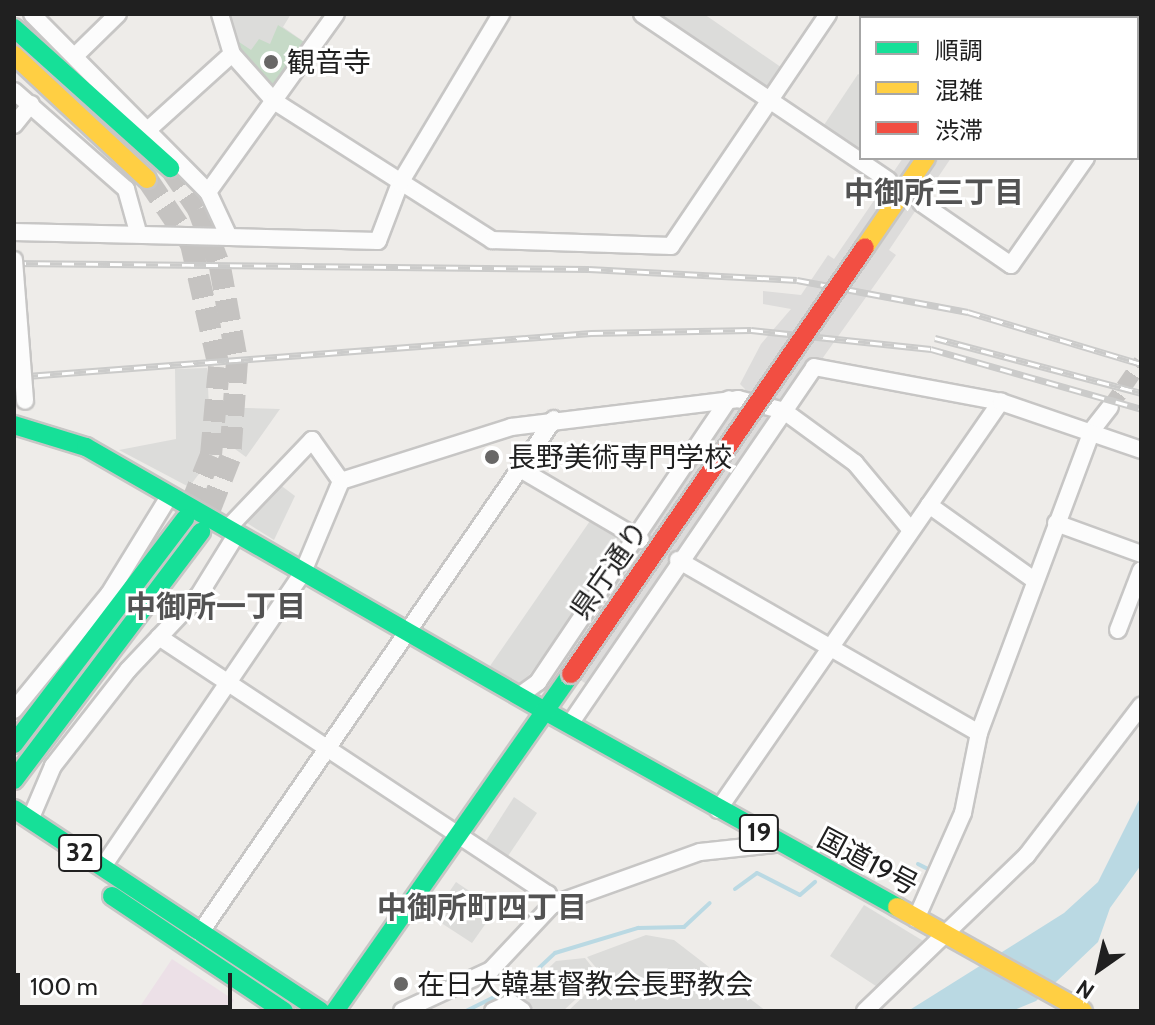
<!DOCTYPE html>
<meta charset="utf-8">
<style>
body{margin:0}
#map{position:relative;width:1155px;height:1025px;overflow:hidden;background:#eeece9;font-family:Cabin,"Noto Sans JP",sans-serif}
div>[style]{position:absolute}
.industrial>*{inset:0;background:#ece0e7}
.religious>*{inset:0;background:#dcdcda}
.cemetery>*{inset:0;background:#c6dac7}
.water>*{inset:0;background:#bad9e3}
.pier>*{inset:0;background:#dddcdb}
.stream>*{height:4px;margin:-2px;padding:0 2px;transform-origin:2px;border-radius:2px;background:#bad9e3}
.street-tunnel>*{height:16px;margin-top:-8px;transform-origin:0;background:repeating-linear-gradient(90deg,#c5c3c1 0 16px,transparent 0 24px)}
.secondary-tunnel>*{height:22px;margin-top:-11px;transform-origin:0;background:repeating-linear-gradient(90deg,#c5c3c1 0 22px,transparent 0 33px)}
.roads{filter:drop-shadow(2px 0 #c7c6c5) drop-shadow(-2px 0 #c7c6c5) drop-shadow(0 2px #c7c6c5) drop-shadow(0 -2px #c7c6c5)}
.street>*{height:16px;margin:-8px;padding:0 8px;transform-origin:8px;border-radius:8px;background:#fcfcfc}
.fast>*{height:18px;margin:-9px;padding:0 9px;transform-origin:9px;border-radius:9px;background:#16e098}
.slow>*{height:18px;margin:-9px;padding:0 9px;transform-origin:9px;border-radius:9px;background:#ffcf43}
.rail>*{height:7px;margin-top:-3.5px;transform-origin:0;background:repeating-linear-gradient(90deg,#fff 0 12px,#cbcbca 0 24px);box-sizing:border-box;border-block:2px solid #cbcbca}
.bridges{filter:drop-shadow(2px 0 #c7c6c5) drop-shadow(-2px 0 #c7c6c5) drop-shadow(0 2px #c7c6c5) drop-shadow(0 -2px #c7c6c5)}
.street-bridge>*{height:16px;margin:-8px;padding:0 8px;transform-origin:8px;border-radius:8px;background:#fcfcfc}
.slow-bridge>*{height:18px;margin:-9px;padding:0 9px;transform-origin:9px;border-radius:9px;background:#ffcf43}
.jam-bridge>*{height:18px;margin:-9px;padding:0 9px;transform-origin:9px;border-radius:9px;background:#f24e42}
.dots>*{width:22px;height:22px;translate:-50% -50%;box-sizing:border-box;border:4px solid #fff;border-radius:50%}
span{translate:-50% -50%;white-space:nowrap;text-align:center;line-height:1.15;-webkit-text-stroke:6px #fff;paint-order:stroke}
.shield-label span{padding:2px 6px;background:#fff;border:2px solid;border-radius:6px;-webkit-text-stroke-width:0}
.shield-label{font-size:26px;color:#202020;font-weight:700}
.poi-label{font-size:28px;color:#202020}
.left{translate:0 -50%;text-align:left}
.street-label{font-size:28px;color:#202020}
.neighbourhood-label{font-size:30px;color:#535353;font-weight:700}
.frame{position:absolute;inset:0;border:16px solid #202020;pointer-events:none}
.legend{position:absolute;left:859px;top:16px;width:280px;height:144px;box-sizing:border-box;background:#fff;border:2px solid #a6a6a6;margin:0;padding:10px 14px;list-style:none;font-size:24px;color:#202020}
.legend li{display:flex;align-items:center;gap:16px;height:40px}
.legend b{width:40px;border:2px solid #a6a6a6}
.north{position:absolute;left:1059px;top:929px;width:80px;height:80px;-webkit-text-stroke:6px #fff;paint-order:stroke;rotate:214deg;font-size:22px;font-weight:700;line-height:32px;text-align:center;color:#202020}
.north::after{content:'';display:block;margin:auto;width:28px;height:36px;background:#202020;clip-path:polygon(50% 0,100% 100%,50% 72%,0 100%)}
.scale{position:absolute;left:16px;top:973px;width:216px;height:36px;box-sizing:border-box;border:4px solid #202020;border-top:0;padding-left:10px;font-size:24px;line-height:28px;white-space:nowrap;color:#202020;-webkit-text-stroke:6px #fff;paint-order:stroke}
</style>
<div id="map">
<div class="industrial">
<i style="clip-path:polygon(172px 959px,234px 1000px,227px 1011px,137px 1011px)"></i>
</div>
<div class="religious">
<i style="clip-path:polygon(225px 14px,291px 14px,283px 27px,310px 46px,273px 92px,236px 51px)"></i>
<i style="clip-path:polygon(658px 14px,704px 14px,788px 72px,770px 91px)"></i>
<i style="clip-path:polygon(858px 74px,861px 76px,861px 156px,822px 128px)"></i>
<i style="clip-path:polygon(207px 368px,209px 407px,280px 409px,246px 457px,224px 441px,189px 487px,119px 450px,176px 439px,175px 369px)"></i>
<i style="clip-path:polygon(271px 478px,295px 496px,274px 540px,247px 523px)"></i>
<i style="clip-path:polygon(592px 518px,629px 539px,522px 685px,490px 666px)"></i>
<i style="clip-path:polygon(514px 797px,537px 813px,506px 859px,484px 844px)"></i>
<i style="clip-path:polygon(456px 882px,496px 909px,472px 943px,432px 917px)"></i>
<i style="clip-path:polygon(864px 905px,925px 942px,879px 988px,830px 956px)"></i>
<i style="clip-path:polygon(646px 935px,674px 940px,766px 1011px,568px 1011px,604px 977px,587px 957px)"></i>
<i style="clip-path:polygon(585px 958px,600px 977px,563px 1011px,536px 1011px,517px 998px,556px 961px)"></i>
</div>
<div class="cemetery">
<i style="clip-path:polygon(278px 25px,310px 46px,273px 92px,236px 51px,236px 40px,251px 50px,259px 39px,270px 44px)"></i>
</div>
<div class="water">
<i style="clip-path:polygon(1141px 796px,1141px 865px,1110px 908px,1098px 942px,1036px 1001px,1012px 1011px,908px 1011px,1064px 913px,1098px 882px)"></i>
</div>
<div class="pier">
<i style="clip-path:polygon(903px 158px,951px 158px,889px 250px,896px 255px,822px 359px,814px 359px,591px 687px,556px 664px,745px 389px,740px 384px,761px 344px,791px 309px,763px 304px,763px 291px,801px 295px,828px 255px,834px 259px)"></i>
</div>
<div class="stream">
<i style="left:918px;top:864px;width:13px;rotate:27deg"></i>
<i style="left:735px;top:889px;width:27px;rotate:-36deg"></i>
<i style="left:757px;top:873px;width:48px;rotate:27.1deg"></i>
<i style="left:800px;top:895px;width:20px;rotate:-41deg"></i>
<i style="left:1141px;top:948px;width:16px;rotate:90deg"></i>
<i style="left:466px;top:1011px;width:64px;rotate:-26.2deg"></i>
<i style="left:523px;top:983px;width:44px;rotate:-43.2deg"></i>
<i style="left:555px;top:953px;width:87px;rotate:-16.8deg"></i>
<i style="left:638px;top:928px;width:46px;rotate:-1.2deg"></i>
<i style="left:684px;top:927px;width:35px;rotate:-43deg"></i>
</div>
<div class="street-tunnel">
<i style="left:1110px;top:407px;width:55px;rotate:-55.4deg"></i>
</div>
<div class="secondary-tunnel">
<i style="left:170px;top:168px;width:50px;rotate:55.7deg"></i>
<i style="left:198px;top:209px;width:62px;rotate:69.2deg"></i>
<i style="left:220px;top:267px;width:96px;rotate:79.7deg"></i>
<i style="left:237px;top:361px;width:97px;rotate:94.1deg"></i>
<i style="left:230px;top:458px;width:79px;rotate:111.4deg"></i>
<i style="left:147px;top:179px;width:78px;rotate:55.9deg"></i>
<i style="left:191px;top:244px;width:126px;rotate:77.2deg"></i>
<i style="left:219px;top:367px;width:88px;rotate:95.2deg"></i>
<i style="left:211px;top:455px;width:69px;rotate:112.1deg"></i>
</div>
<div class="roads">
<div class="street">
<i style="left:220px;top:14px;width:42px;rotate:73.3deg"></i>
<i style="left:232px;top:54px;width:63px;rotate:48.2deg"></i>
<i style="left:274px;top:101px;width:259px;rotate:32.5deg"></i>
<i style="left:492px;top:240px;width:179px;rotate:1.9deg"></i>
<i style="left:671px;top:246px;width:280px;rotate:-55.9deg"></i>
<i style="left:642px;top:14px;width:297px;rotate:34deg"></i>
<i style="left:1053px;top:14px;width:7px;rotate:34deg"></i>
<i style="left:75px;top:56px;width:60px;rotate:-44.3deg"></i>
<i style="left:1137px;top:85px;width:7px;rotate:-56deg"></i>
<i style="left:14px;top:91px;width:149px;rotate:41.2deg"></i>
<i style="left:126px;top:189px;width:45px;rotate:74.4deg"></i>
<i style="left:14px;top:125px;width:27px;rotate:-51deg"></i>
<i style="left:150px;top:128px;width:110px;rotate:-42.1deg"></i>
<i style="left:208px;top:192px;width:219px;rotate:-54.3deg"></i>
<i style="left:921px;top:203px;width:109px;rotate:34.6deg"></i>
<i style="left:1011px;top:265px;width:131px;rotate:-55deg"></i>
<i style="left:14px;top:232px;width:215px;rotate:1.3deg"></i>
<i style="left:229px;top:237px;width:50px;rotate:-115deg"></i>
<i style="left:208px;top:192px;width:250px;rotate:-134.7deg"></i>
<i style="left:229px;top:237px;width:149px;rotate:1.5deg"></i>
<i style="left:378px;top:241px;width:62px;rotate:-69.2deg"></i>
<i style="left:400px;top:183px;width:197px;rotate:-59.1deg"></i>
<i style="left:520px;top:469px;width:140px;rotate:30.4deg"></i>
<i style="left:929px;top:505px;width:129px;rotate:35.5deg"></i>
<i style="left:1056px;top:523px;width:90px;rotate:20deg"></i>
<i style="left:227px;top:529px;width:123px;rotate:-46.3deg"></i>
<i style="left:312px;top:440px;width:50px;rotate:54.7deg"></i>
<i style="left:678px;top:560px;width:347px;rotate:29.9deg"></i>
<i style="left:979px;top:733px;width:323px;rotate:-69.5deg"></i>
<i style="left:1092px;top:430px;width:29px;rotate:-52deg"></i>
<i style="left:1118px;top:630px;width:64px;rotate:-69deg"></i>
<i style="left:159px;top:637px;width:466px;rotate:33.5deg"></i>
<i style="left:548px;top:894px;width:12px;rotate:70deg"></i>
<i style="left:519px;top:696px;width:24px;rotate:-36deg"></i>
<i style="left:538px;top:682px;width:341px;rotate:-56deg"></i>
<i style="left:14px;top:710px;width:150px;rotate:-50.7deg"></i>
<i style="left:109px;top:594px;width:116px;rotate:-58.4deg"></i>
<i style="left:570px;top:724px;width:432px;rotate:-55.6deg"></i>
<i style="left:814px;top:367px;width:190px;rotate:10.6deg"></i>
<i style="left:718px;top:810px;width:497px;rotate:-55.3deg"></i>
<i style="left:1001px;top:402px;width:148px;rotate:18.9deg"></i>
<i style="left:30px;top:820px;width:59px;rotate:-66.9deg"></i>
<i style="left:53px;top:766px;width:122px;rotate:-52deg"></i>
<i style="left:128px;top:670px;width:103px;rotate:-46.6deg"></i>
<i style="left:199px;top:595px;width:70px;rotate:-58.3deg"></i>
<i style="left:102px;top:868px;width:358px;rotate:-55.8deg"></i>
<i style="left:303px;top:572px;width:99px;rotate:-67.3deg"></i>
<i style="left:341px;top:481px;width:178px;rotate:-17.6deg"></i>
<i style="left:511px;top:427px;width:229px;rotate:-7deg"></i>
<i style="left:738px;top:399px;width:48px;rotate:14.6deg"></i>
<i style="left:784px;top:411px;width:88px;rotate:36.2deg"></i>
<i style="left:855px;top:463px;width:86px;rotate:50.2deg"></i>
<i style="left:916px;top:919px;width:116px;rotate:-66.1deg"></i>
<i style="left:963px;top:813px;width:82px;rotate:-78.7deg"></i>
<i style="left:200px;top:933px;width:624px;rotate:-55.44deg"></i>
<i style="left:402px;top:1011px;width:98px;rotate:-24.7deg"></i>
<i style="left:491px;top:970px;width:89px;rotate:-46.8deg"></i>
<i style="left:552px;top:905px;width:157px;rotate:-19.7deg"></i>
<i style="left:700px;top:852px;width:75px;rotate:-6.1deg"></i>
<i style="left:493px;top:1011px;width:20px;rotate:-24deg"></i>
<i style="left:511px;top:1003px;width:14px;rotate:34deg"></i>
<i style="left:865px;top:1011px;width:225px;rotate:-43.9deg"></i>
<i style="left:1027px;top:855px;width:188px;rotate:-52.6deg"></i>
</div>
<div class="fast">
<i style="left:14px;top:28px;width:210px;rotate:41.9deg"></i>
<i style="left:14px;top:425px;width:75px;rotate:17deg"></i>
<i style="left:86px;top:447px;width:530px;rotate:29.91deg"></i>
<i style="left:545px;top:711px;width:403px;rotate:29.1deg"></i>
<i style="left:14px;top:744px;width:283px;rotate:-52.8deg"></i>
<i style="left:14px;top:780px;width:311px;rotate:-53deg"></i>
<i style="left:14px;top:809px;width:367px;rotate:33.4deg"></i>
<i style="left:112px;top:896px;width:207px;rotate:33.8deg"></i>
<i style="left:335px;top:1011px;width:411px;rotate:-55deg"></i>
</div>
<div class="slow">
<i style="left:1022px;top:18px;width:5px;rotate:-53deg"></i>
<i style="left:14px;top:55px;width:182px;rotate:43deg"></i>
<i style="left:897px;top:907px;width:213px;rotate:29.2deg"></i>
</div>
</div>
<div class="rail">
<i style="left:14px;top:263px;width:575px;rotate:0.6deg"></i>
<i style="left:589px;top:269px;width:208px;rotate:3deg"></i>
<i style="left:797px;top:280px;width:174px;rotate:10.6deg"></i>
<i style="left:968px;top:312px;width:181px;rotate:16.7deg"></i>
<i style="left:935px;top:338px;width:213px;rotate:14.9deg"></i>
<i style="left:14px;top:377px;width:579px;rotate:-4.36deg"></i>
<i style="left:591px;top:333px;width:160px;rotate:-1.1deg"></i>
<i style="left:751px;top:330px;width:181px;rotate:6deg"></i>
<i style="left:931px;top:349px;width:218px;rotate:15.9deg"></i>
</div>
<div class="bridges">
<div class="street-bridge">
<i style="left:14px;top:260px;width:141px;rotate:85.5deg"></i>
</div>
<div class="slow-bridge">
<i style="left:865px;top:247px;width:108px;rotate:-55.6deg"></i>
</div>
<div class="jam-bridge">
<i style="left:571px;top:674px;width:518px;rotate:-55.45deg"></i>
</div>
</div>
<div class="dots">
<i style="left:271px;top:62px;background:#686766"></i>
<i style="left:492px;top:457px;background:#686766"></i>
<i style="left:401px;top:984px;background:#686766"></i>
</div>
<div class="shield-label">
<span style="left:759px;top:833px">19</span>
<span style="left:80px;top:853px">32</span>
</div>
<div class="poi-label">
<span class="left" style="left:287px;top:62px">観音寺</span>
<span class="left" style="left:508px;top:457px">長野美術専門学校</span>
<span class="left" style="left:417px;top:984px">在日大韓基督教会長野教会</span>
</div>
<div class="street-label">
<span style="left:609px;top:570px;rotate:-55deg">県庁通り</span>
<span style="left:868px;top:861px;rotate:28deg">国道19号</span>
</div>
<div class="neighbourhood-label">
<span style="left:934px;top:193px">中御所三丁目</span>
<span style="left:216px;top:607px">中御所一丁目</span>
<span style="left:482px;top:908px">中御所町四丁目</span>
</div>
<div class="frame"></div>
<ul class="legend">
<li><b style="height:10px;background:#16e098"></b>順調</li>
<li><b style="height:10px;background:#ffcf43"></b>混雑</li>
<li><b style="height:10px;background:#f24e42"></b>渋滞</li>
</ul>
<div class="north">N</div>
<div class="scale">100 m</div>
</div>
